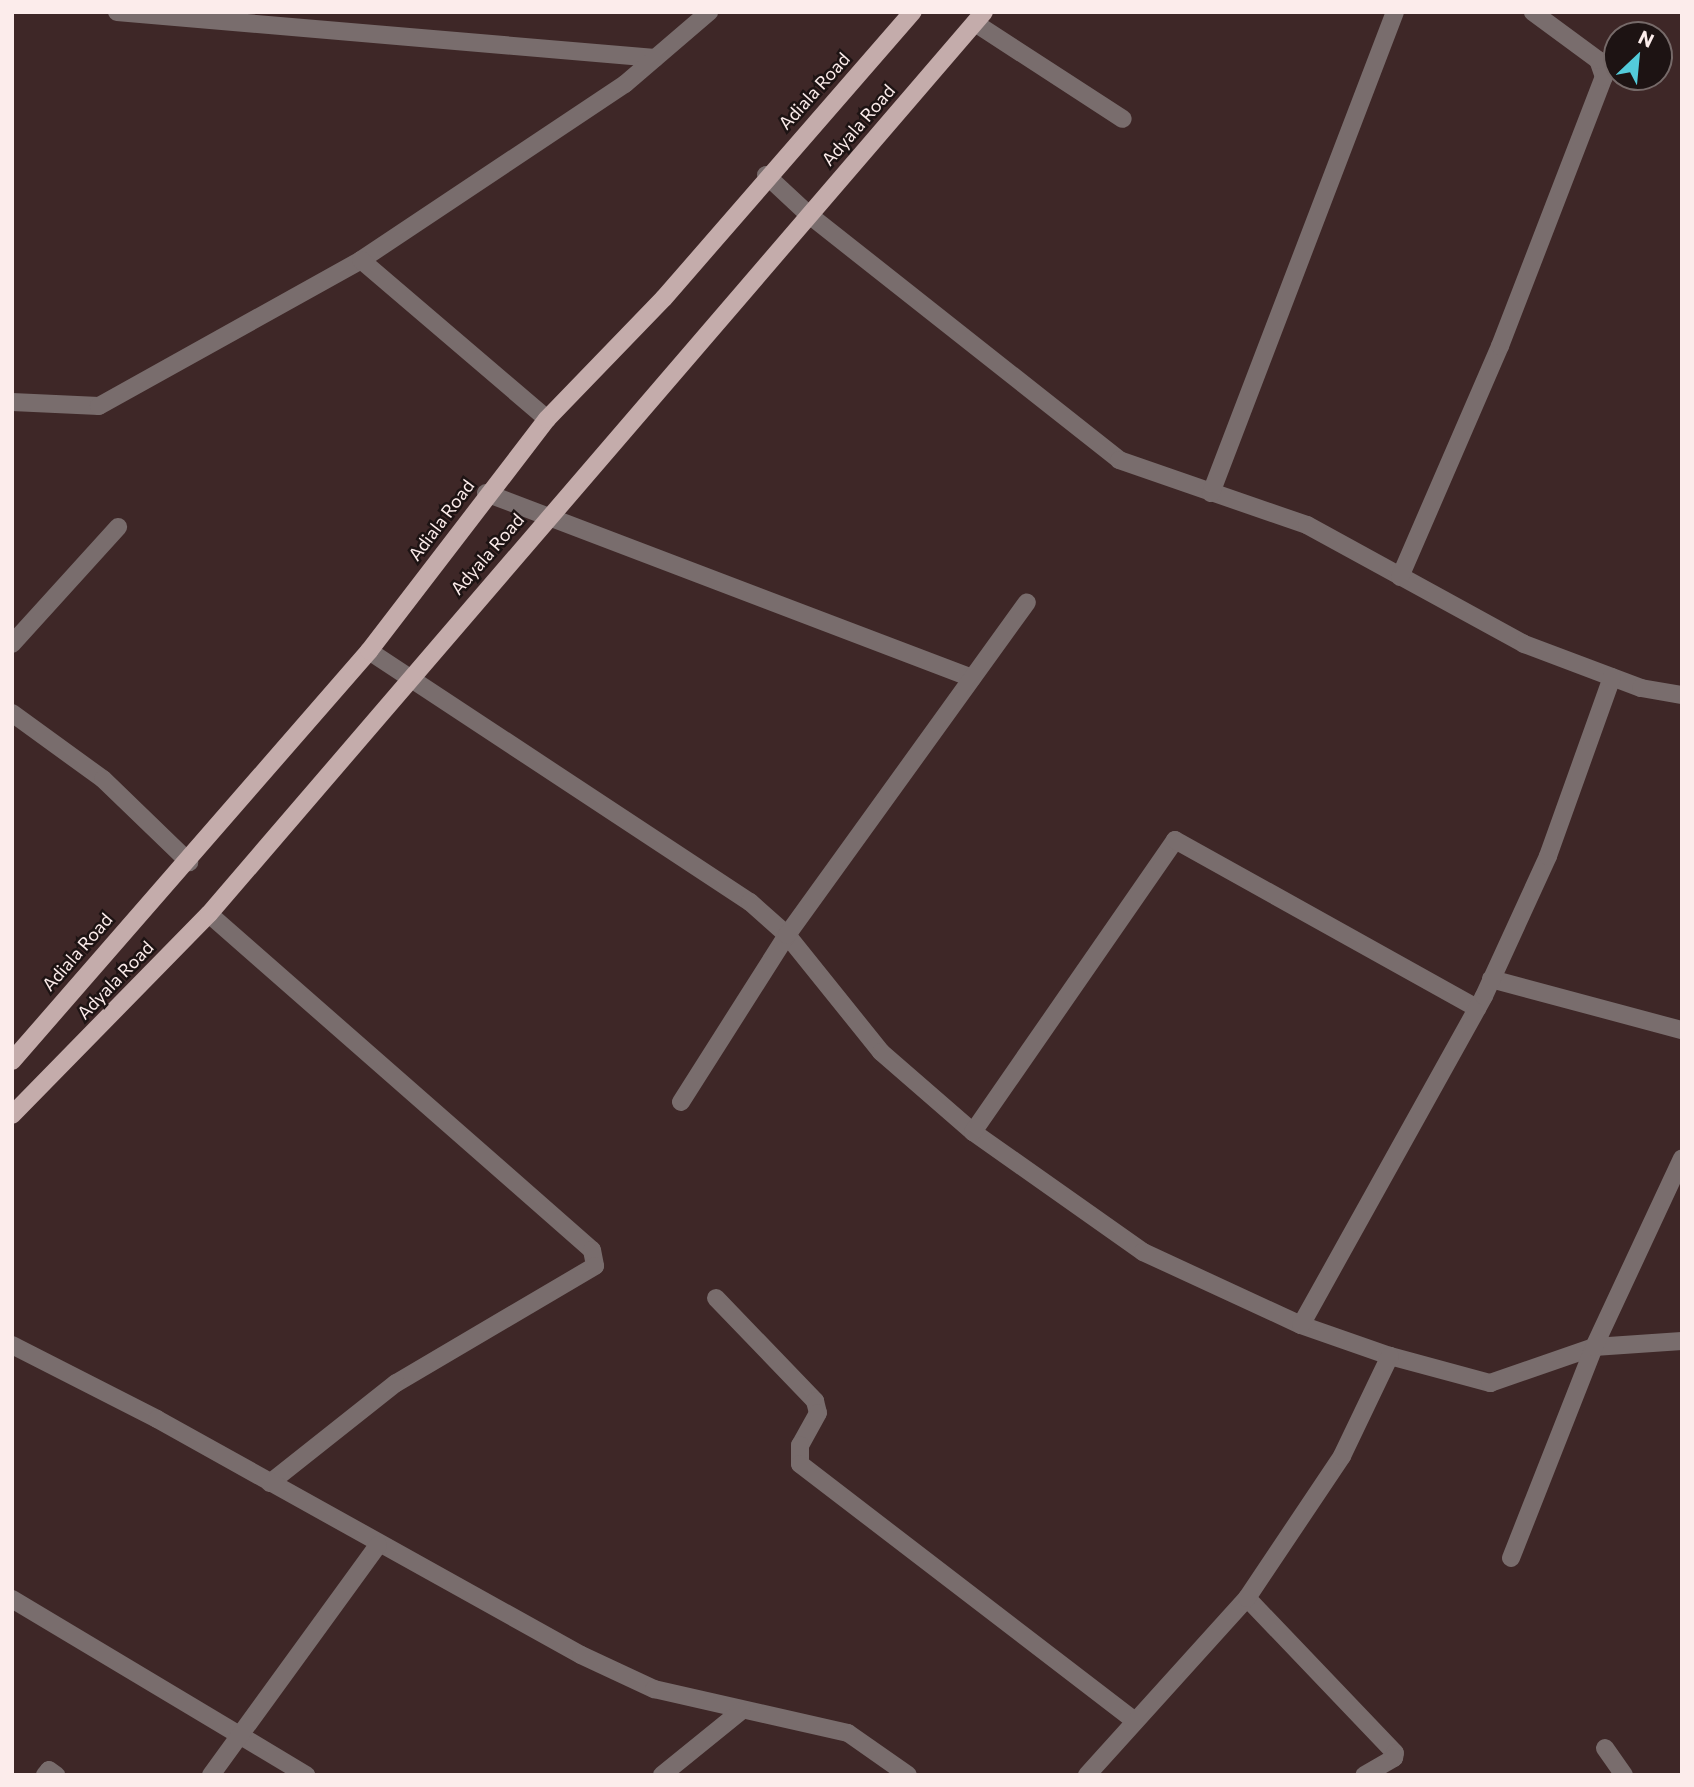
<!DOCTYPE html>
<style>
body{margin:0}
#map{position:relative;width:1694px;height:1787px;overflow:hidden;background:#3e2727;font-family:Commissioner,sans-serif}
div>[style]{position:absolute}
.street>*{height:18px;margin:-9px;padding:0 9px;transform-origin:9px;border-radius:9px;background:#796d6d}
.primary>*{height:18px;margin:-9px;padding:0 9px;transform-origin:9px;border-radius:9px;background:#c4acab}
span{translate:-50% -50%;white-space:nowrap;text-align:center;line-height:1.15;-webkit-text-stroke:5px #1d1313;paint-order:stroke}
.street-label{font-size:18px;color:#fceceb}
.frame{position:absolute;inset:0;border:14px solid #fceceb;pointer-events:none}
.north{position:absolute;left:1603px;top:21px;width:70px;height:70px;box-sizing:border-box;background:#1d1313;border:2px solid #766a69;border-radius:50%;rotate:26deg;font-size:19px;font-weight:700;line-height:28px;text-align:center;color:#fceceb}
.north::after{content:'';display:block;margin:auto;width:24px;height:32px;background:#53cbda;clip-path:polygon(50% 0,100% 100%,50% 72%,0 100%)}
</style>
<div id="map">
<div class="street">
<i style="left:117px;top:12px;width:540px;rotate:4.89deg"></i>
<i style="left:975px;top:23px;width:176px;rotate:33deg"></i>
<i style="left:766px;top:175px;width:57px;rotate:42.9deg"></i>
<i style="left:808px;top:214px;width:397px;rotate:38.3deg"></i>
<i style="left:1119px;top:460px;width:199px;rotate:19.1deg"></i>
<i style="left:1307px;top:525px;width:247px;rotate:28.7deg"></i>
<i style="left:1524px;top:644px;width:125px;rotate:20.6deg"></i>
<i style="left:1641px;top:688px;width:42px;rotate:9.7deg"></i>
<i style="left:361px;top:260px;width:317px;rotate:-33.7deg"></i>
<i style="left:625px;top:84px;width:111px;rotate:-40.6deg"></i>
<i style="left:12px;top:402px;width:87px;rotate:2.6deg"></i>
<i style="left:99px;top:406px;width:300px;rotate:-29.1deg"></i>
<i style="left:361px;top:260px;width:245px;rotate:40.5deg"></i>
<i style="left:486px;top:493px;width:520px;rotate:20.84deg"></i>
<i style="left:1211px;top:493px;width:515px;rotate:-69.07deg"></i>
<i style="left:1400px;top:577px;width:252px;rotate:-66.6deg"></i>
<i style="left:1500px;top:346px;width:288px;rotate:-68.9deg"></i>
<i style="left:1604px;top:77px;width:18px;rotate:-109deg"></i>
<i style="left:1598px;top:60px;width:81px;rotate:-143.6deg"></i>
<i style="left:12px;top:644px;width:158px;rotate:-47.8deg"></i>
<i style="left:369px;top:651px;width:456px;rotate:33.4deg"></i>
<i style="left:750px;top:902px;width:50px;rotate:41.7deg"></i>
<i style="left:787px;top:935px;width:150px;rotate:51.2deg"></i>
<i style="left:881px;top:1052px;width:122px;rotate:41deg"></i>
<i style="left:973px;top:1132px;width:208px;rotate:35.2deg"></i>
<i style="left:1143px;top:1252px;width:174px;rotate:24.8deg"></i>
<i style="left:1301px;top:1325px;width:94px;rotate:19.2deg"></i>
<i style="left:1390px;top:1356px;width:104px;rotate:15.1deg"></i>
<i style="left:1490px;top:1383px;width:110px;rotate:-19.1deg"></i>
<i style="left:1594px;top:1347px;width:88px;rotate:-3.9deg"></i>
<i style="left:12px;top:713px;width:112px;rotate:36deg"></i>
<i style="left:103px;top:779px;width:120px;rotate:44deg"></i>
<i style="left:209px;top:914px;width:509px;rotate:41.26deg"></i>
<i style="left:592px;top:1250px;width:16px;rotate:79deg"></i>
<i style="left:595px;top:1266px;width:231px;rotate:149.5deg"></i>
<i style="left:396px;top:1383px;width:161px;rotate:141.6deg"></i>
<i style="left:1491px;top:979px;width:198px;rotate:15deg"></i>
<i style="left:681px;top:1102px;width:198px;rotate:-57.6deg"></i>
<i style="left:787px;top:935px;width:410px;rotate:-54.2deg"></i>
<i style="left:973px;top:1132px;width:355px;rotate:-55.3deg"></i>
<i style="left:1175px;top:840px;width:346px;rotate:29.1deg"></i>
<i style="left:716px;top:1298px;width:143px;rotate:46.1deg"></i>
<i style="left:815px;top:1401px;width:12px;rotate:76deg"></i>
<i style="left:818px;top:1413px;width:37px;rotate:119deg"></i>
<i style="left:800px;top:1445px;width:19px;rotate:90deg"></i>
<i style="left:800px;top:1464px;width:422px;rotate:37.5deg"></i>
<i style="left:1301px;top:1325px;width:376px;rotate:-60.9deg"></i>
<i style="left:1484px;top:996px;width:154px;rotate:-65.4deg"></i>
<i style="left:1548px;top:856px;width:190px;rotate:-70.3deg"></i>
<i style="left:12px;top:1345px;width:163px;rotate:27deg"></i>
<i style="left:157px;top:1419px;width:485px;rotate:29.1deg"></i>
<i style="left:581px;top:1655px;width:81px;rotate:25deg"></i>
<i style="left:654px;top:1689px;width:199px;rotate:12.8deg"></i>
<i style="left:848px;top:1733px;width:73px;rotate:35deg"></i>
<i style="left:1511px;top:1558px;width:227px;rotate:-68.5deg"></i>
<i style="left:1594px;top:1347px;width:208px;rotate:-65deg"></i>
<i style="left:1247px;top:1598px;width:214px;rotate:46.3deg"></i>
<i style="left:1395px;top:1753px;width:5px;rotate:101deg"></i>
<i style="left:1394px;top:1758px;width:34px;rotate:150deg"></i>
<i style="left:12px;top:1599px;width:343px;rotate:30.9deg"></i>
<i style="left:1605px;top:1748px;width:33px;rotate:55deg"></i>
<i style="left:45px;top:1775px;width:6px;rotate:-51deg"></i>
<i style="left:49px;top:1770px;width:9px;rotate:36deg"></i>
<i style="left:211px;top:1775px;width:284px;rotate:-54deg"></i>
<i style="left:662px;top:1775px;width:102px;rotate:-39deg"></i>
<i style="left:1087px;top:1775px;width:239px;rotate:-47.9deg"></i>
<i style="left:1247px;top:1598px;width:171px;rotate:-56.2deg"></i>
<i style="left:1342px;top:1456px;width:111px;rotate:-64.4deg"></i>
</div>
<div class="primary">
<i style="left:12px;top:1061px;width:544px;rotate:-48.95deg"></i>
<i style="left:369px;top:651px;width:292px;rotate:-52.5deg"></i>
<i style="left:547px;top:419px;width:168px;rotate:-46deg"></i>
<i style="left:664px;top:298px;width:379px;rotate:-49deg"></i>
<i style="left:12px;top:1115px;width:281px;rotate:-45.6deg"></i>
<i style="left:209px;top:914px;width:1189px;rotate:-49.33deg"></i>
</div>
<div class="street-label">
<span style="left:814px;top:91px;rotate:-48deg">Adiala Road</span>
<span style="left:858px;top:125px;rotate:-49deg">Adyala Road</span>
<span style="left:441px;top:520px;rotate:-53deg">Adiala Road</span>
<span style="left:487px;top:554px;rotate:-49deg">Adyala Road</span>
<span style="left:77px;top:952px;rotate:-49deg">Adiala Road</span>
<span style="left:115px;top:980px;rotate:-46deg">Adyala Road</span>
</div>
<div class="frame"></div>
<div class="north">N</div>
</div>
